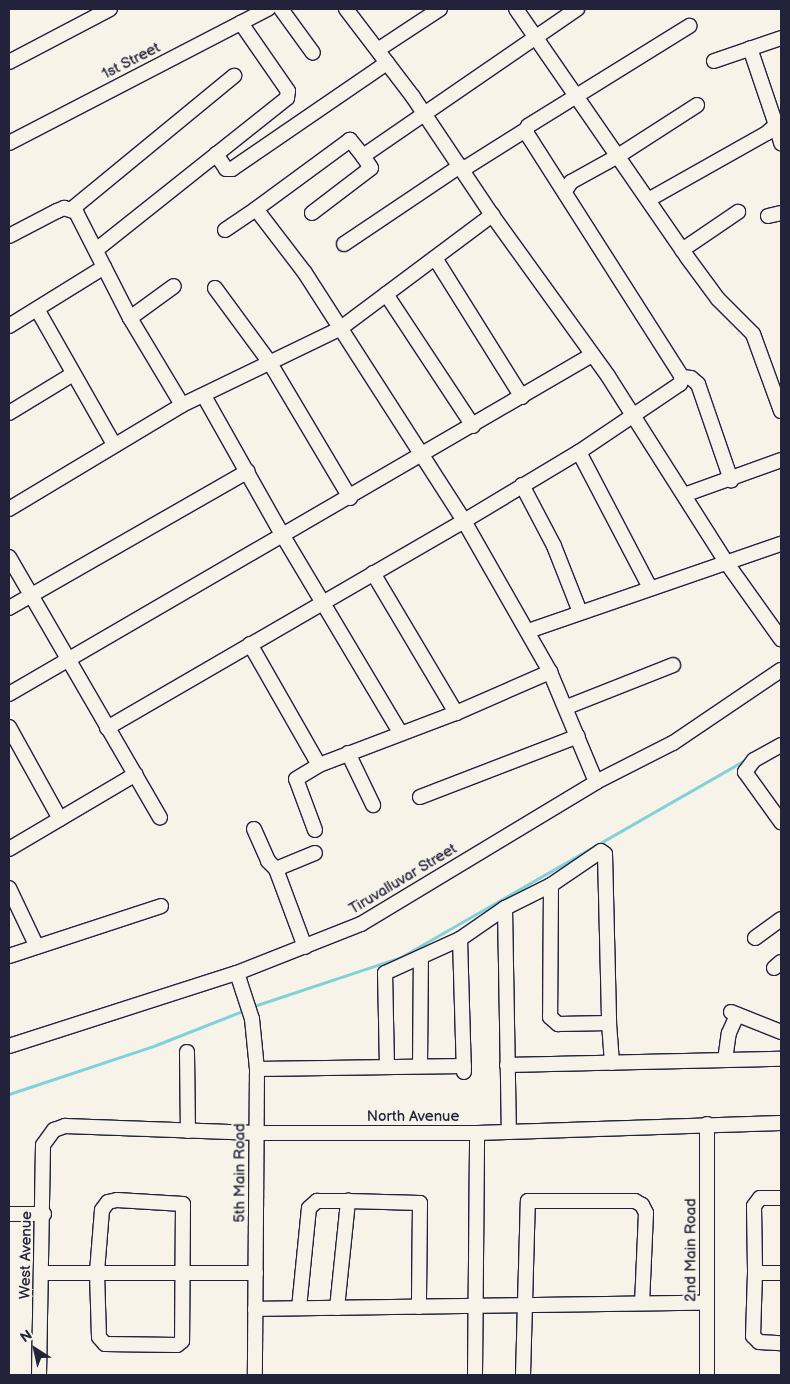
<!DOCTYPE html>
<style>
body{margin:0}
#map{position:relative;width:790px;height:1384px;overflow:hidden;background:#f7f3e8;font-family:"Balsamiq Sans",sans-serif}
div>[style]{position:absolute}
.stream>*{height:3px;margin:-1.5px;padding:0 1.5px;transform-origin:1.5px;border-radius:1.5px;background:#80d1d8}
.roads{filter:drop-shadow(1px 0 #22223b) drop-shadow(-1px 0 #22223b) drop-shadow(0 1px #22223b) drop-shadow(0 -1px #22223b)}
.minor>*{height:14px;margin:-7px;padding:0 7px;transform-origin:7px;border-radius:7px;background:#f7f3e8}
span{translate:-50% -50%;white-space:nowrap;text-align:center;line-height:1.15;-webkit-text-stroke:4px #f7f3e8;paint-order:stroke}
.street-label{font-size:15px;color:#22223b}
.frame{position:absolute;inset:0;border:10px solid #22223b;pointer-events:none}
.north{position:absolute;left:10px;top:1324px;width:50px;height:50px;-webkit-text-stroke:4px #f7f3e8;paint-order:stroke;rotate:325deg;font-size:14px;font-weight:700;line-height:20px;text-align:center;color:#22223b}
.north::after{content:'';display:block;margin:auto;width:18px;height:22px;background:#22223b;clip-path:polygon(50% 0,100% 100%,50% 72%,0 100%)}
</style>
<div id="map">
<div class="stream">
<i style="left:251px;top:1007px;width:158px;rotate:-18.4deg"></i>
<i style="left:401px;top:957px;width:400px;rotate:-29.8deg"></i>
<i style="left:9px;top:1094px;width:155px;rotate:-18.4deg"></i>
<i style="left:156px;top:1045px;width:96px;rotate:-21.5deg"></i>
</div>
<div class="roads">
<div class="minor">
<i style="left:281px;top:9px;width:54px;rotate:54deg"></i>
<i style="left:346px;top:9px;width:111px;rotate:52.7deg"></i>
<i style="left:413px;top:97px;width:142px;rotate:56.2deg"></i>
<i style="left:492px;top:215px;width:198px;rotate:54.2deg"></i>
<i style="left:608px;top:376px;width:220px;rotate:57.6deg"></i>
<i style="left:726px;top:562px;width:95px;rotate:54.5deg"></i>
<i style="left:516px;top:9px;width:301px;rotate:55.4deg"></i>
<i style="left:687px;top:257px;width:52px;rotate:53.6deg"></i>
<i style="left:718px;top:299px;width:49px;rotate:45deg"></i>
<i style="left:753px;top:334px;width:82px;rotate:70deg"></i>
<i style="left:379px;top:49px;width:73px;rotate:-33.3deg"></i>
<i style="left:714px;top:61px;width:71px;rotate:-18.9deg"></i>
<i style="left:9px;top:62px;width:114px;rotate:-27.7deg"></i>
<i style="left:776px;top:125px;width:19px;rotate:74deg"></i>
<i style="left:9px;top:143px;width:292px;rotate:-27.4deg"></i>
<i style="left:216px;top:154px;width:18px;rotate:56deg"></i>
<i style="left:226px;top:169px;width:6px"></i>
<i style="left:232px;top:169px;width:188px;rotate:-34.4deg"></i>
<i style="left:363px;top:156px;width:21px;rotate:-129deg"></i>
<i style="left:350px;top:140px;width:117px;rotate:143.7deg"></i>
<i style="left:256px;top:209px;width:81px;rotate:52.6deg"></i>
<i style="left:305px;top:273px;width:295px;rotate:57.3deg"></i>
<i style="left:464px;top:521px;width:174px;rotate:60.3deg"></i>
<i style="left:550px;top:672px;width:119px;rotate:67.3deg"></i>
<i style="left:462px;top:170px;width:77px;rotate:-32.2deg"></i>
<i style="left:565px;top:191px;width:11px;rotate:-56deg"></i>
<i style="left:571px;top:182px;width:54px;rotate:-29deg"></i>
<i style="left:618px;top:156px;width:94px;rotate:-32.8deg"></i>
<i style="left:648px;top:200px;width:137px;rotate:-29.4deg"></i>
<i style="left:767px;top:133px;width:12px;rotate:-42deg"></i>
<i style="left:776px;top:125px;width:81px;rotate:-108.7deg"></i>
<i style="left:72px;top:209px;width:210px;rotate:-39.4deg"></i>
<i style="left:312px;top:213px;width:74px;rotate:-37.3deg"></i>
<i style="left:371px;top:168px;width:14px;rotate:-124deg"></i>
<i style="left:363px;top:156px;width:260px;rotate:-34.5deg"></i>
<i style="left:768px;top:216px;width:13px;rotate:-13deg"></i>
<i style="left:225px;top:230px;width:37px;rotate:-34deg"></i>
<i style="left:9px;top:236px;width:54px;rotate:-27.5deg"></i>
<i style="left:57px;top:211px;width:8px;rotate:-23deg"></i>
<i style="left:64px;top:208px;width:13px;rotate:18deg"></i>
<i style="left:76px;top:212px;width:119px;rotate:63deg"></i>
<i style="left:130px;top:318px;width:101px;rotate:59.1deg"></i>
<i style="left:344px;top:244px;width:140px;rotate:-33.9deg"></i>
<i style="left:96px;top:250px;width:244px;rotate:-38.5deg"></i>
<i style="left:287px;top:98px;width:7px;rotate:-82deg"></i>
<i style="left:288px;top:91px;width:83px;rotate:-124.7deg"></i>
<i style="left:682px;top:250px;width:68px;rotate:-34.2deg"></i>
<i style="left:435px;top:258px;width:164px;rotate:58deg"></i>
<i style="left:215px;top:288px;width:93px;rotate:53.7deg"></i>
<i style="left:270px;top:363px;width:157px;rotate:59.3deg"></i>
<i style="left:386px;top:294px;width:158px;rotate:56.6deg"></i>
<i style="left:37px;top:309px;width:154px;rotate:60.4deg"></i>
<i style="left:130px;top:318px;width:54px;rotate:-36deg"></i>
<i style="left:9px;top:326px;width:112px;rotate:-31.8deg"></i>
<i style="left:682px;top:377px;width:9px;rotate:6deg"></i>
<i style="left:691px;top:378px;width:9px;rotate:41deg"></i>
<i style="left:698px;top:384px;width:102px;rotate:71deg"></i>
<i style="left:204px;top:396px;width:161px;rotate:60.6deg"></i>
<i style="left:283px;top:536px;width:228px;rotate:59.2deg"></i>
<i style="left:9px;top:413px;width:75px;rotate:-31.4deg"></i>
<i style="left:579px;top:452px;width:153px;rotate:62.4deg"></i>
<i style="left:522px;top:485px;width:69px;rotate:62.3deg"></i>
<i style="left:554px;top:546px;width:71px;rotate:68.5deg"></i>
<i style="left:684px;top:495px;width:103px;rotate:-19.8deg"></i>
<i style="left:9px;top:509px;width:202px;rotate:-31deg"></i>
<i style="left:182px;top:405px;width:177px;rotate:-25.8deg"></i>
<i style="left:341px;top:328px;width:189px;rotate:-36.8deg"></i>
<i style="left:9px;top:557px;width:301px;rotate:59.9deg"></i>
<i style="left:373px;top:573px;width:163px;rotate:59.3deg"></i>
<i style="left:9px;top:608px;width:275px;rotate:-29.8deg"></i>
<i style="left:528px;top:631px;width:268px;rotate:-19deg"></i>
<i style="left:250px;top:644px;width:139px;rotate:60.3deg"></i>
<i style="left:319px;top:765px;width:147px;rotate:-20.8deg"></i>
<i style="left:456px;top:713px;width:103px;rotate:-23.6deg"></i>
<i style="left:9px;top:694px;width:674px;rotate:-30.18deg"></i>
<i style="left:567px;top:707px;width:114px;rotate:-21.6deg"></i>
<i style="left:9px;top:727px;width:105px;rotate:61deg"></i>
<i style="left:107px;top:728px;width:413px;rotate:-30.1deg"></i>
<i style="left:464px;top:521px;width:134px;rotate:-31deg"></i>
<i style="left:579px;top:452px;width:122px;rotate:-34deg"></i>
<i style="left:680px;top:384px;width:7px;rotate:-74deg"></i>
<i style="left:682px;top:377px;width:290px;rotate:-122.5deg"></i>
<i style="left:526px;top:132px;width:6px;rotate:-72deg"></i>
<i style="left:528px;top:126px;width:190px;rotate:-31.8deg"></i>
<i style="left:781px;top:745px;width:31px;rotate:151deg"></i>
<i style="left:754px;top:760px;width:15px;rotate:127deg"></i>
<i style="left:745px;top:772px;width:62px;rotate:54.2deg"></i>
<i style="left:348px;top:753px;width:58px;rotate:64.3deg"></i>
<i style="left:420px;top:797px;width:169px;rotate:-21.1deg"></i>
<i style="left:254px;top:829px;width:35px;rotate:66deg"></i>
<i style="left:268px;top:861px;width:11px;rotate:45deg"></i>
<i style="left:315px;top:830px;width:54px;rotate:-110.4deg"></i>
<i style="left:296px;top:779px;width:27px;rotate:-31deg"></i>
<i style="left:9px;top:849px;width:147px;rotate:-30.6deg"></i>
<i style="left:551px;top:885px;width:132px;rotate:90.4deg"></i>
<i style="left:550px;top:1017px;width:11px;rotate:41deg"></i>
<i style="left:558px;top:1024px;width:51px;rotate:-1.1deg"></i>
<i style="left:609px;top:1023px;width:40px;rotate:85.7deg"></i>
<i style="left:9px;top:888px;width:65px;rotate:64.6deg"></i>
<i style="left:505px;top:908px;width:224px;rotate:89deg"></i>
<i style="left:755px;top:938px;width:32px;rotate:-36deg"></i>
<i style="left:460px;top:939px;width:133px;rotate:88.3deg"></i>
<i style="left:305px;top:947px;width:83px;rotate:-110.4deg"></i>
<i style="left:276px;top:869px;width:42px;rotate:-22.3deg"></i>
<i style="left:9px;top:956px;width:160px;rotate:-18.2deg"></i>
<i style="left:774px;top:968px;width:9px;rotate:-41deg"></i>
<i style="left:237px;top:973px;width:48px;rotate:71.9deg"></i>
<i style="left:252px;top:1019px;width:50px;rotate:84.3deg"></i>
<i style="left:257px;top:1069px;width:306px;rotate:90.4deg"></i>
<i style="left:731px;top:1012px;width:54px;rotate:21.8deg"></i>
<i style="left:9px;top:1046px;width:239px;rotate:-17.8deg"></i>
<i style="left:237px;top:973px;width:133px;rotate:-21.6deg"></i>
<i style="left:361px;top:924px;width:275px;rotate:-31.1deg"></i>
<i style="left:596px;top:782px;width:86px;rotate:-26.9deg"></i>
<i style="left:673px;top:743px;width:130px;rotate:-34.1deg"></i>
<i style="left:187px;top:1052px;width:79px;rotate:89.3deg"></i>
<i style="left:725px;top:1060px;width:27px;rotate:-82deg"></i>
<i style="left:729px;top:1033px;width:20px;rotate:-66deg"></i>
<i style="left:507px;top:1065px;width:274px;rotate:-1.3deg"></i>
<i style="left:420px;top:1066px;width:107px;rotate:-89.5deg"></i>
<i style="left:387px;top:1067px;width:94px;rotate:-91.2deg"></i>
<i style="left:385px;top:973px;width:82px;rotate:-24.4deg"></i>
<i style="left:460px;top:939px;width:55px;rotate:-34.6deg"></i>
<i style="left:505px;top:908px;width:51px;rotate:-26.6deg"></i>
<i style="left:551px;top:885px;width:60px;rotate:-34.2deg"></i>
<i style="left:601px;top:851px;width:5px;rotate:37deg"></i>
<i style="left:605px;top:854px;width:169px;rotate:88.6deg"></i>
<i style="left:257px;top:1069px;width:207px;rotate:-0.8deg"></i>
<i style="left:781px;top:1198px;width:21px;rotate:180deg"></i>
<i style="left:760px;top:1198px;width:10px;rotate:127deg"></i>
<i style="left:754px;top:1206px;width:67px;rotate:89.1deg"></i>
<i style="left:755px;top:1273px;width:26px"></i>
<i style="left:117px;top:1200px;width:66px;rotate:3.5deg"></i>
<i style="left:183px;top:1204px;width:137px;rotate:90.4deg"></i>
<i style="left:182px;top:1341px;width:6px;rotate:141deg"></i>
<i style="left:177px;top:1345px;width:72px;rotate:-179.2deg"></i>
<i style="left:105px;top:1344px;width:9px;rotate:-131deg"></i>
<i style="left:99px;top:1337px;width:65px;rotate:-91.8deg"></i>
<i style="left:97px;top:1272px;width:62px;rotate:-85.4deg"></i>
<i style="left:102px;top:1210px;width:10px;rotate:-53deg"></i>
<i style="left:108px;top:1202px;width:9px;rotate:-13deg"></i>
<i style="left:9px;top:1214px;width:35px"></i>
<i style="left:42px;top:1273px;width:214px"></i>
<i style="left:755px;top:1273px;width:63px;rotate:91.8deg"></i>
<i style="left:753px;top:1336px;width:8px;rotate:45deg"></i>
<i style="left:759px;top:1342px;width:22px;rotate:3deg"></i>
<i style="left:299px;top:1308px;width:100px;rotate:-84.3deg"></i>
<i style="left:309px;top:1208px;width:11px;rotate:-41deg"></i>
<i style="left:317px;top:1201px;width:31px"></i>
<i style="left:348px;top:1201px;width:72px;rotate:1.6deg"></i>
<i style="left:420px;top:1203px;width:104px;rotate:90.6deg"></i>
<i style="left:337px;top:1308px;width:108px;rotate:-84.1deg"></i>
<i style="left:255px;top:1309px;width:452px;rotate:-0.8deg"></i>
<i style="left:39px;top:1375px;width:230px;rotate:-89deg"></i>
<i style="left:43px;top:1145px;width:19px;rotate:-54deg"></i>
<i style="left:54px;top:1130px;width:12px;rotate:-20deg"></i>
<i style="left:65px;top:1126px;width:192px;rotate:2.1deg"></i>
<i style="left:257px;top:1133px;width:220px"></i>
<i style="left:477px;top:1133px;width:304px;rotate:-1.9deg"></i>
<i style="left:475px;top:1375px;width:242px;rotate:-89.5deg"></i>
<i style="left:523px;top:1375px;width:174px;rotate:-88.4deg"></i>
<i style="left:528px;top:1201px;width:107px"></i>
<i style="left:635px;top:1201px;width:8px;rotate:30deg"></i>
<i style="left:642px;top:1205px;width:9px;rotate:63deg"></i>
<i style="left:646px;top:1213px;width:90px;rotate:92.5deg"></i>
<i style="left:707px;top:1375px;width:251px;rotate:-90deg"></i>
</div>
</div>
<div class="street-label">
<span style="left:131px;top:61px;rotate:-27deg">1st Street</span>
<span style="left:403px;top:879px;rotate:-31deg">Tiruvalluvar Street</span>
<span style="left:413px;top:1117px">North Avenue</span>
<span style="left:240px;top:1173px;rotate:-90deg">5th Main Road</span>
<span style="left:691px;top:1250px;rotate:-90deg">2nd Main Road</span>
<span style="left:26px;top:1255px;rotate:-89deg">West Avenue</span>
</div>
<div class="frame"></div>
<div class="north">N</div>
</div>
